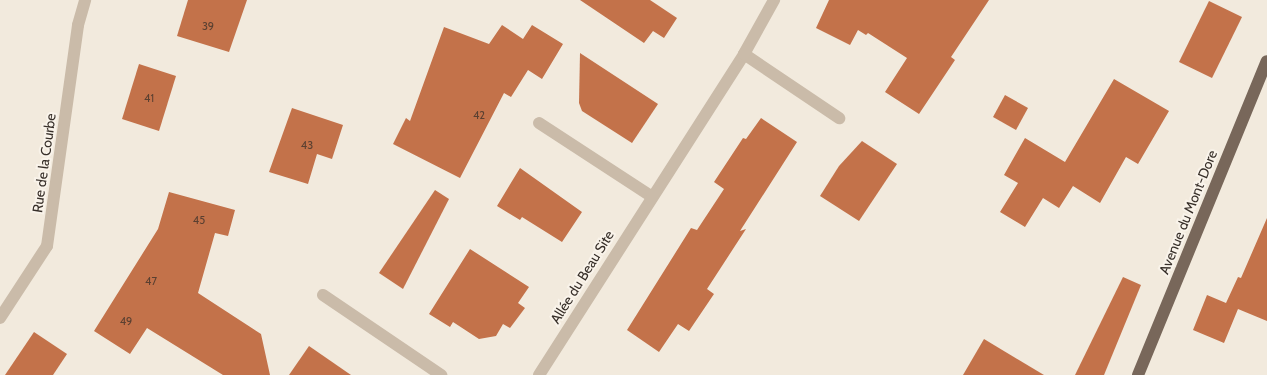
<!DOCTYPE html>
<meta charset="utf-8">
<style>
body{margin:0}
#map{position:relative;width:1267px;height:375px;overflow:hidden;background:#f2eadd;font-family:Cabin,sans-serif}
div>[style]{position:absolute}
.building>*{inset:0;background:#c3724a}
.street>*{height:12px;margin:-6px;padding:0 6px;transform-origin:6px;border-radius:6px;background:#cabba9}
.primary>*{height:12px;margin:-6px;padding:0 6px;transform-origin:6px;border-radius:6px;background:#78675a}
span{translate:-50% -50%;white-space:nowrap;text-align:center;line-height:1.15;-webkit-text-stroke:4px #f9f3ea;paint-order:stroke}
.number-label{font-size:11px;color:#5a4031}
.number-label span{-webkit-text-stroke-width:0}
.street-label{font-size:14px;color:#372f29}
</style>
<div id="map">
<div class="building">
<i style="clip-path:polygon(188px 0,247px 0,229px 52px,177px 36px)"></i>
<i style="clip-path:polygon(580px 0,650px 0,677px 18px,664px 38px,653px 31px,644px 43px)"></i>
<i style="clip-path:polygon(829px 0,989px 0,951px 57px,955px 60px,919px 114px,885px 92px,907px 58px,868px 33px,866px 35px,858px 30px,850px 45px,816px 28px)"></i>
<i style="clip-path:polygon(1209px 1px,1242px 17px,1212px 78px,1179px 62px)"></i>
<i style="clip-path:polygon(502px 25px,523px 39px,532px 25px,563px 44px,542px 79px,528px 70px,511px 97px,504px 93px,460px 178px,393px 144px,406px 118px,410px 121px,444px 27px,489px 44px)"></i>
<i style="clip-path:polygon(580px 53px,658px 104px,632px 143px,582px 111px,579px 103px)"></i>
<i style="clip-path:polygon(139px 64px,176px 76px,159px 131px,122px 119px)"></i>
<i style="clip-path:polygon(1114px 79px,1169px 111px,1138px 164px,1126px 157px,1100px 203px,1073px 186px,1059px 208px,1043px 198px,1025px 227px,1000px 212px,1018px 183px,1004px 175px,1025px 138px,1065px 162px)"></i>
<i style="clip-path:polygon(1005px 95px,1028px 108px,1016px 130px,993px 117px)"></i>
<i style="clip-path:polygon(292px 108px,343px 125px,332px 159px,317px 154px,308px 184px,269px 172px)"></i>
<i style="clip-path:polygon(761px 118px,797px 142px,740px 231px,746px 229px,707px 289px,714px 294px,689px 331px,678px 324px,659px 352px,627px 330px,691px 228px,697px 230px,724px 189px,714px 182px,743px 138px,746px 139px)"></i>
<i style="clip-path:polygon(862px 141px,897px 164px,859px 221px,820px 196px,839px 166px)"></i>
<i style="clip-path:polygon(520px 168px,582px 212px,562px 242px,522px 217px,520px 220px,497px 206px)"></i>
<i style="clip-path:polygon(435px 190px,449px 199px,403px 289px,379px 273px)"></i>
<i style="clip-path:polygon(169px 192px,235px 210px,228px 236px,215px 233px,198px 293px,261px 334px,270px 375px,223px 375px,147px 328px,130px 354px,94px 331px,158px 229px)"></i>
<i style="clip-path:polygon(1267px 218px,1267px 321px,1238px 309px,1224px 343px,1193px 330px,1207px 295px,1226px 303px,1238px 277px,1241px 278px)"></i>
<i style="clip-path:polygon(470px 249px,529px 287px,518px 303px,525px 308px,510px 328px,503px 324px,496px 336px,479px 339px,453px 322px,450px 327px,429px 314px)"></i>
<i style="clip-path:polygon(1123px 277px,1141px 285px,1104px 375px,1075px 375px)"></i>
<i style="clip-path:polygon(34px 332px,67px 354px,53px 375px,5px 375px)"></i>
<i style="clip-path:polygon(984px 339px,1044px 375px,963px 375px)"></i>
<i style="clip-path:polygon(309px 346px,351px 375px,289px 375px)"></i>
</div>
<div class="street">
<i style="left:744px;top:54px;width:115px;rotate:34deg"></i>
<i style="left:539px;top:123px;width:134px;rotate:33.1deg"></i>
<i style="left:323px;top:295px;width:143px;rotate:34.1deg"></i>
<i style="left:0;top:318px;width:86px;rotate:-56.9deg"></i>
<i style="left:47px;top:246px;width:223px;rotate:-82deg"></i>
<i style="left:78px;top:25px;width:26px;rotate:-74deg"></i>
<i style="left:539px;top:375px;width:381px;rotate:-57.4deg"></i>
<i style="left:744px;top:54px;width:62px;rotate:-60.9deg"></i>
</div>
<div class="primary">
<i style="left:1138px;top:375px;width:339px;rotate:-67.7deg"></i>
</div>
<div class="number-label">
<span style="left:208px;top:26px">39</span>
<span style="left:149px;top:98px">41</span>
<span style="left:479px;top:115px">42</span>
<span style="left:307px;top:145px">43</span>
<span style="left:199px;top:220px">45</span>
<span style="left:151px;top:281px">47</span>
<span style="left:126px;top:321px">49</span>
</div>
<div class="street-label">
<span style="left:44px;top:163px;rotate:-82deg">Rue de la Courbe</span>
<span style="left:1188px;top:212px;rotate:-68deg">Avenue du Mont-Dore</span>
<span style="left:582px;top:277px;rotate:-58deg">Allée du Beau Site</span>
</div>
</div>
